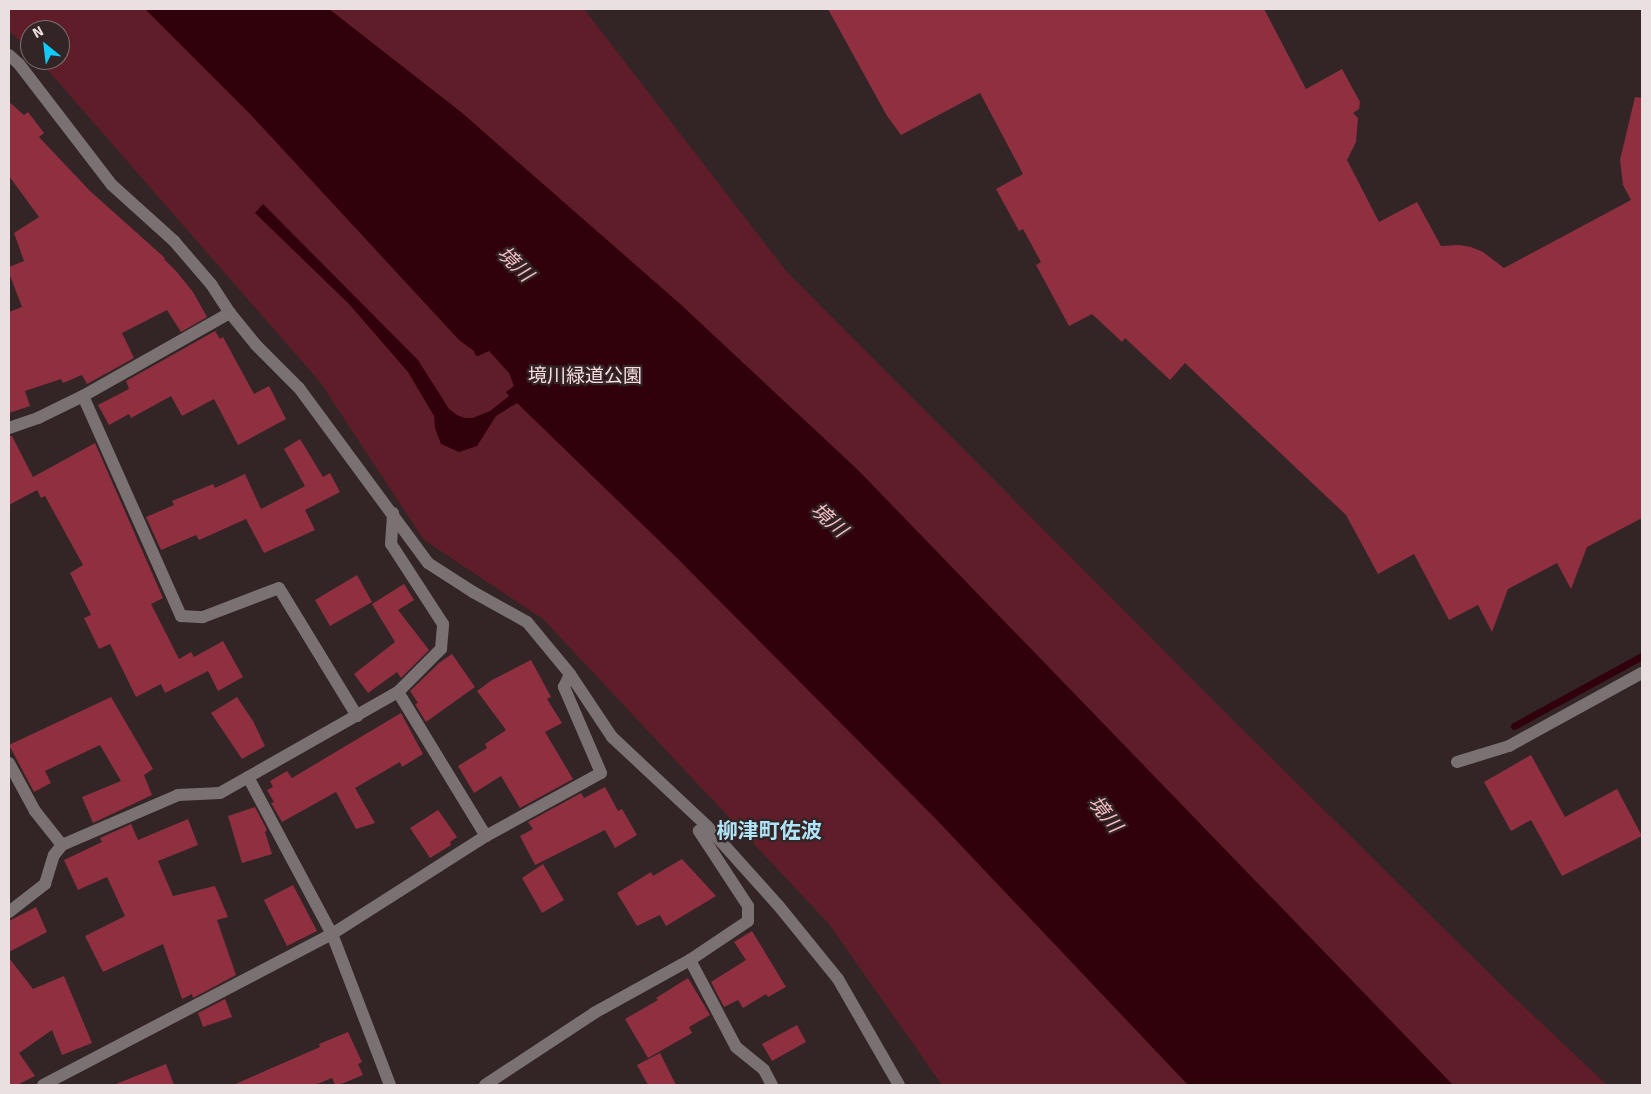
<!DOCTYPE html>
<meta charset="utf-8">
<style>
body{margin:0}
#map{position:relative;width:1651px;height:1094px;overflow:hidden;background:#332526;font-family:Signika,"Noto Sans JP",sans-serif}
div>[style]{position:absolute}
.green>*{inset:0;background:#5f1d29}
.water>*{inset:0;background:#30010b}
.stream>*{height:7px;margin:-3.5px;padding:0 3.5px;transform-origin:3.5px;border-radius:3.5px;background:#30010b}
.building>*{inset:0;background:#8f2f40}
.minor>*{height:12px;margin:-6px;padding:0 6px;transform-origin:6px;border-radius:6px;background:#797172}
span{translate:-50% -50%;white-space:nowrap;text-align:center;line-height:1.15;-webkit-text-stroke:4.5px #332526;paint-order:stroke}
.park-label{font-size:19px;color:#f9dcde}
.water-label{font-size:20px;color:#f5bec2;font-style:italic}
.quarter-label{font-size:21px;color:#afe3f7;font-weight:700}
.frame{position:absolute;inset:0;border:10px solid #eae0e1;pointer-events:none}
.north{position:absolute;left:20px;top:20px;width:50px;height:50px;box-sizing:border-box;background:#332526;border:1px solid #7c7071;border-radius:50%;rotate:331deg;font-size:14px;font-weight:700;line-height:20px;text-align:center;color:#eae0e1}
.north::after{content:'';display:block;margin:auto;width:18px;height:22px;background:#11cafa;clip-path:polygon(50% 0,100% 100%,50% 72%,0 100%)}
</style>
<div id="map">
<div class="green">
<i style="clip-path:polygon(9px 9px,584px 9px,786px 271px,1235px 722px,1503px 987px,1607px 1085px,942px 1085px,829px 924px,543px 619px,424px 540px,320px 382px,39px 60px,60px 60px,60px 30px,30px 30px,30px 50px,9px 31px)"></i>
</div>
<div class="water">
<i style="clip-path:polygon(145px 9px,329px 9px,461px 112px,679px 303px,858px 470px,1453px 1085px,1188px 1085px,934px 817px,677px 558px,517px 403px,496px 416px,477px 446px,459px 452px,441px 444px,435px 428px,434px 416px,408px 372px,349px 304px,255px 213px,263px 204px,418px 360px,449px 409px,457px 415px,465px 418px,473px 418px,490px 411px,509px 396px,506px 392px,514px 386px,509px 373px,489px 351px,478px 356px,475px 355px,474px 351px,459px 340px,251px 115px)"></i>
</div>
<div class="stream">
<i style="left:1514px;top:726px;width:146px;rotate:-28.7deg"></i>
</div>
<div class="building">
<i style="clip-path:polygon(828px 9px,1264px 9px,1306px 89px,1342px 69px,1360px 102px,1359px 109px,1353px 113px,1358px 118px,1356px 142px,1347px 160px,1379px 222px,1417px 202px,1441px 246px,1459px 245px,1471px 247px,1483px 252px,1504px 268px,1631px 200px,1623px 185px,1620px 160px,1635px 97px,1642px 98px,1642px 518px,1587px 547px,1571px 589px,1557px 563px,1508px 589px,1492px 632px,1478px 605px,1449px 620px,1414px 554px,1378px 574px,1346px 515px,1185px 363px,1170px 380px,1125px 338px,1122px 342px,1092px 314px,1069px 326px,1036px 265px,1041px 262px,1023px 229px,1019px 231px,996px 189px,1023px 174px,980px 93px,901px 135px,887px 116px)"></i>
<i style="clip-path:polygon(9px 102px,24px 115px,28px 112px,44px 133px,39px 137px,90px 191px,165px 258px,164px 259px,176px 271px,193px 292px,207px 317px,181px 332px,167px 310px,122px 333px,134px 358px,87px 384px,82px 375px,63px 383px,61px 379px,25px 391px,30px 406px,9px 413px,9px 312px,22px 307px,9px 273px,9px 267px,24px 261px,14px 233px,39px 217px,9px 176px)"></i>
<i style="clip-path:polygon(215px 331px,220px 339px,223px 337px,254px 394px,269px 386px,286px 419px,238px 445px,214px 399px,182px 416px,171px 396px,131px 418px,129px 414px,109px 425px,98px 405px,129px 389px,126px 381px)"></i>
<i style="clip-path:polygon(9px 436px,12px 436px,33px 477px,95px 443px,163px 598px,151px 604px,179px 659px,191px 652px,194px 657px,223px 641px,243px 677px,218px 691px,208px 671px,165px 693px,161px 684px,136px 697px,110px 644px,99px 649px,84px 618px,91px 615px,70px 573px,83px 565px,45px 496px,41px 498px,37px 490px,9px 505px)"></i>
<i style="clip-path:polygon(300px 439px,323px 477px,330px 473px,340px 492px,305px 510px,315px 530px,264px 553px,246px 519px,199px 540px,196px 535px,161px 550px,146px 517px,174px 505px,172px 501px,213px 484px,215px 488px,245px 474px,261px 509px,305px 486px,284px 449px)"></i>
<i style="clip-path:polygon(357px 575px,372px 602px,330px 626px,315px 600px)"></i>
<i style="clip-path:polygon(404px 584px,414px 600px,398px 610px,429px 650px,401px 678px,397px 672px,368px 693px,354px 674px,395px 642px,372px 604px)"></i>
<i style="clip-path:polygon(452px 654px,475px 687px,426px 722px,415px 704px,418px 703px,410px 691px,439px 663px)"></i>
<i style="clip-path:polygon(531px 660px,551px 697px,547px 699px,562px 723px,545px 732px,573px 779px,520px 808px,501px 776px,474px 793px,458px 766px,487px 748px,485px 744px,506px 730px,477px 691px,492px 680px)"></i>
<i style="clip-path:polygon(111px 697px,153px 769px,144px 775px,152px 795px,93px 823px,82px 797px,121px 781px,100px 745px,45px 771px,51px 783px,34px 792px,9px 745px)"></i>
<i style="clip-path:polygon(237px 697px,253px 721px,265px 746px,242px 759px,211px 713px)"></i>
<i style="clip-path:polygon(401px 713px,423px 754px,402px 767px,400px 762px,355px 788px,375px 823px,356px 829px,336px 792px,282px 822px,271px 803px,274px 802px,267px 790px,273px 787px,270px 781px,287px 771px,292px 778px)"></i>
<i style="clip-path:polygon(1531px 755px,1565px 817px,1617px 789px,1642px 836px,1562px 876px,1531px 820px,1511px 831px,1484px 782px)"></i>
<i style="clip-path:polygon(605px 787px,618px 811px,622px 809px,637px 835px,615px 848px,605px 830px,535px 865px,520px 836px,533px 829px,528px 822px,581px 793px,584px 798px)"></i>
<i style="clip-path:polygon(255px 807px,267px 830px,265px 832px,272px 854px,242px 863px,228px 816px)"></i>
<i style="clip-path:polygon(438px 810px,457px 837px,450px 842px,451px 845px,430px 858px,410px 828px)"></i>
<i style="clip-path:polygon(188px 819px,198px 845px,158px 861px,173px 896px,215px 886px,228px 917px,217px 920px,236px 975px,193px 998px,192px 994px,182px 999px,163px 944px,103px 972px,85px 936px,125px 916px,107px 877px,78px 890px,64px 860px,102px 842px,100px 838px,131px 824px,138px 840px)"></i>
<i style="clip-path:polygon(682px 859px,716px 896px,666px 926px,660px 915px,637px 926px,617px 893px,651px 872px,653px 876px)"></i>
<i style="clip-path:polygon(543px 864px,564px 900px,542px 913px,522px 878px)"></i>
<i style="clip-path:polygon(293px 885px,317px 931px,287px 946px,264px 900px)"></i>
<i style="clip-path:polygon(36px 907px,47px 932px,9px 952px,9px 921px)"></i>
<i style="clip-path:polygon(752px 931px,786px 987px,768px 997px,766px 994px,743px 1008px,738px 1000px,724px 1007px,711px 982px,746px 960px,734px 942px)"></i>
<i style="clip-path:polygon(9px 958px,33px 989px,64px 976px,92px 1043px,62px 1055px,52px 1030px,19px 1053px,35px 1076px,17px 1085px,9px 1085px)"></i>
<i style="clip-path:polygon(688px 978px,710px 1015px,689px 1027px,692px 1033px,648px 1058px,625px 1019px,658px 1000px,656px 998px)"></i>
<i style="clip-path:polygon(225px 999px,232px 1017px,203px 1027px,198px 1013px)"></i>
<i style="clip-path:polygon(797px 1025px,806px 1042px,772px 1061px,762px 1044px)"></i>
<i style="clip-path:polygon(348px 1032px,362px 1062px,358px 1064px,363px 1075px,339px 1085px,335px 1085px,332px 1078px,315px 1085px,233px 1085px,320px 1047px,319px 1044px)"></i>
<i style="clip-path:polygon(660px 1053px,676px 1085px,648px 1085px,637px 1065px)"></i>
<i style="clip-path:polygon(166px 1064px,174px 1085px,116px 1085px,116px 1084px)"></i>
</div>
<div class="minor">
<i style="left:9px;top:55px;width:13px;rotate:42deg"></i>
<i style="left:19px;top:64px;width:153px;rotate:52.5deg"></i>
<i style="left:112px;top:185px;width:84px;rotate:42.1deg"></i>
<i style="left:174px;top:241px;width:57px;rotate:49.3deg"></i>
<i style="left:211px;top:284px;width:35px;rotate:57deg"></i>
<i style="left:230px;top:313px;width:41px;rotate:50.9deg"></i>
<i style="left:256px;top:345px;width:61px;rotate:45deg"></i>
<i style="left:299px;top:388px;width:217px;rotate:53.6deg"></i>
<i style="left:428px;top:563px;width:54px;rotate:32.8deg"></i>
<i style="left:473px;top:592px;width:62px;rotate:29.1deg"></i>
<i style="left:527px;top:622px;width:67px;rotate:50.4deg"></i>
<i style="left:570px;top:674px;width:76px;rotate:56.3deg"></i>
<i style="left:612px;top:737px;width:130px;rotate:43.1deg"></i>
<i style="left:707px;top:826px;width:106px;rotate:48.1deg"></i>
<i style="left:778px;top:905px;width:95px;rotate:51deg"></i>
<i style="left:838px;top:979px;width:122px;rotate:60.1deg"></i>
<i style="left:83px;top:396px;width:241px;rotate:66deg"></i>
<i style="left:181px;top:616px;width:22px;rotate:3deg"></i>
<i style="left:203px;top:617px;width:81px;rotate:-20.9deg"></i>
<i style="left:279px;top:588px;width:150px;rotate:58.6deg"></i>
<i style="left:9px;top:428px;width:31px;rotate:-19deg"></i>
<i style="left:38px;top:418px;width:50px;rotate:-26.1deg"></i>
<i style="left:83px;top:396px;width:169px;rotate:-29.5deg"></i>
<i style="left:398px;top:692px;width:169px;rotate:58.6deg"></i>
<i style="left:1457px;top:762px;width:54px;rotate:-17.1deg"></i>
<i style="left:1509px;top:746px;width:152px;rotate:-28.8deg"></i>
<i style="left:9px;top:763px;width:55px;rotate:61.6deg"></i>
<i style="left:35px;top:811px;width:43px;rotate:51.5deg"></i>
<i style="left:248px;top:777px;width:178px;rotate:61.9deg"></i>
<i style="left:332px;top:934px;width:162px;rotate:69deg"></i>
<i style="left:9px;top:912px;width:46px;rotate:-37.9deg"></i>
<i style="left:45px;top:884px;width:30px;rotate:-73deg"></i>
<i style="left:54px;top:855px;width:13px;rotate:-51deg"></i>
<i style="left:62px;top:845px;width:126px;rotate:-23.3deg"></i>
<i style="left:178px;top:795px;width:42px;rotate:-2.7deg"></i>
<i style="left:220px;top:793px;width:205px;rotate:-29.6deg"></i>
<i style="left:398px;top:692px;width:61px;rotate:-45deg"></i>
<i style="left:441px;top:649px;width:25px;rotate:-85deg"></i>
<i style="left:443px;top:624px;width:95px;rotate:-123deg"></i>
<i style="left:391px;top:544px;width:31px;rotate:-86deg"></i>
<i style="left:690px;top:960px;width:98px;rotate:62.1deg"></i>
<i style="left:736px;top:1047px;width:36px;rotate:39deg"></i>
<i style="left:764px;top:1070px;width:17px;rotate:62deg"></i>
<i style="left:43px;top:1085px;width:326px;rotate:-27.6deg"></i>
<i style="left:332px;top:934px;width:183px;rotate:-32.5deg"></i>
<i style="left:486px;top:836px;width:131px;rotate:-28.7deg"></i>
<i style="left:601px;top:773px;width:94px;rotate:-113.3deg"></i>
<i style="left:564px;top:687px;width:14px;rotate:-65deg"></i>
<i style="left:485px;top:1085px;width:131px;rotate:-33.4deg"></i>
<i style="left:594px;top:1013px;width:110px;rotate:-28.9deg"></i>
<i style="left:690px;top:960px;width:70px;rotate:-33.9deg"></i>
<i style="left:748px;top:921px;width:15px;rotate:-90deg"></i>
<i style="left:748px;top:906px;width:90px;rotate:-123.2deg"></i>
<i style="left:699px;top:831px;width:9px;rotate:-32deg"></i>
</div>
<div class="park-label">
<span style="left:585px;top:377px">境川緑道公園</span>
</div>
<div class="water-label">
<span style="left:515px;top:264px;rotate:45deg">境川</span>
<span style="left:829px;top:520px;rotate:42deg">境川</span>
<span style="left:1105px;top:814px;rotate:52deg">境川</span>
</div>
<div class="quarter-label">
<span style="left:769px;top:831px">柳津町佐波</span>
</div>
<div class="frame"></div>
<div class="north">N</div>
</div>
